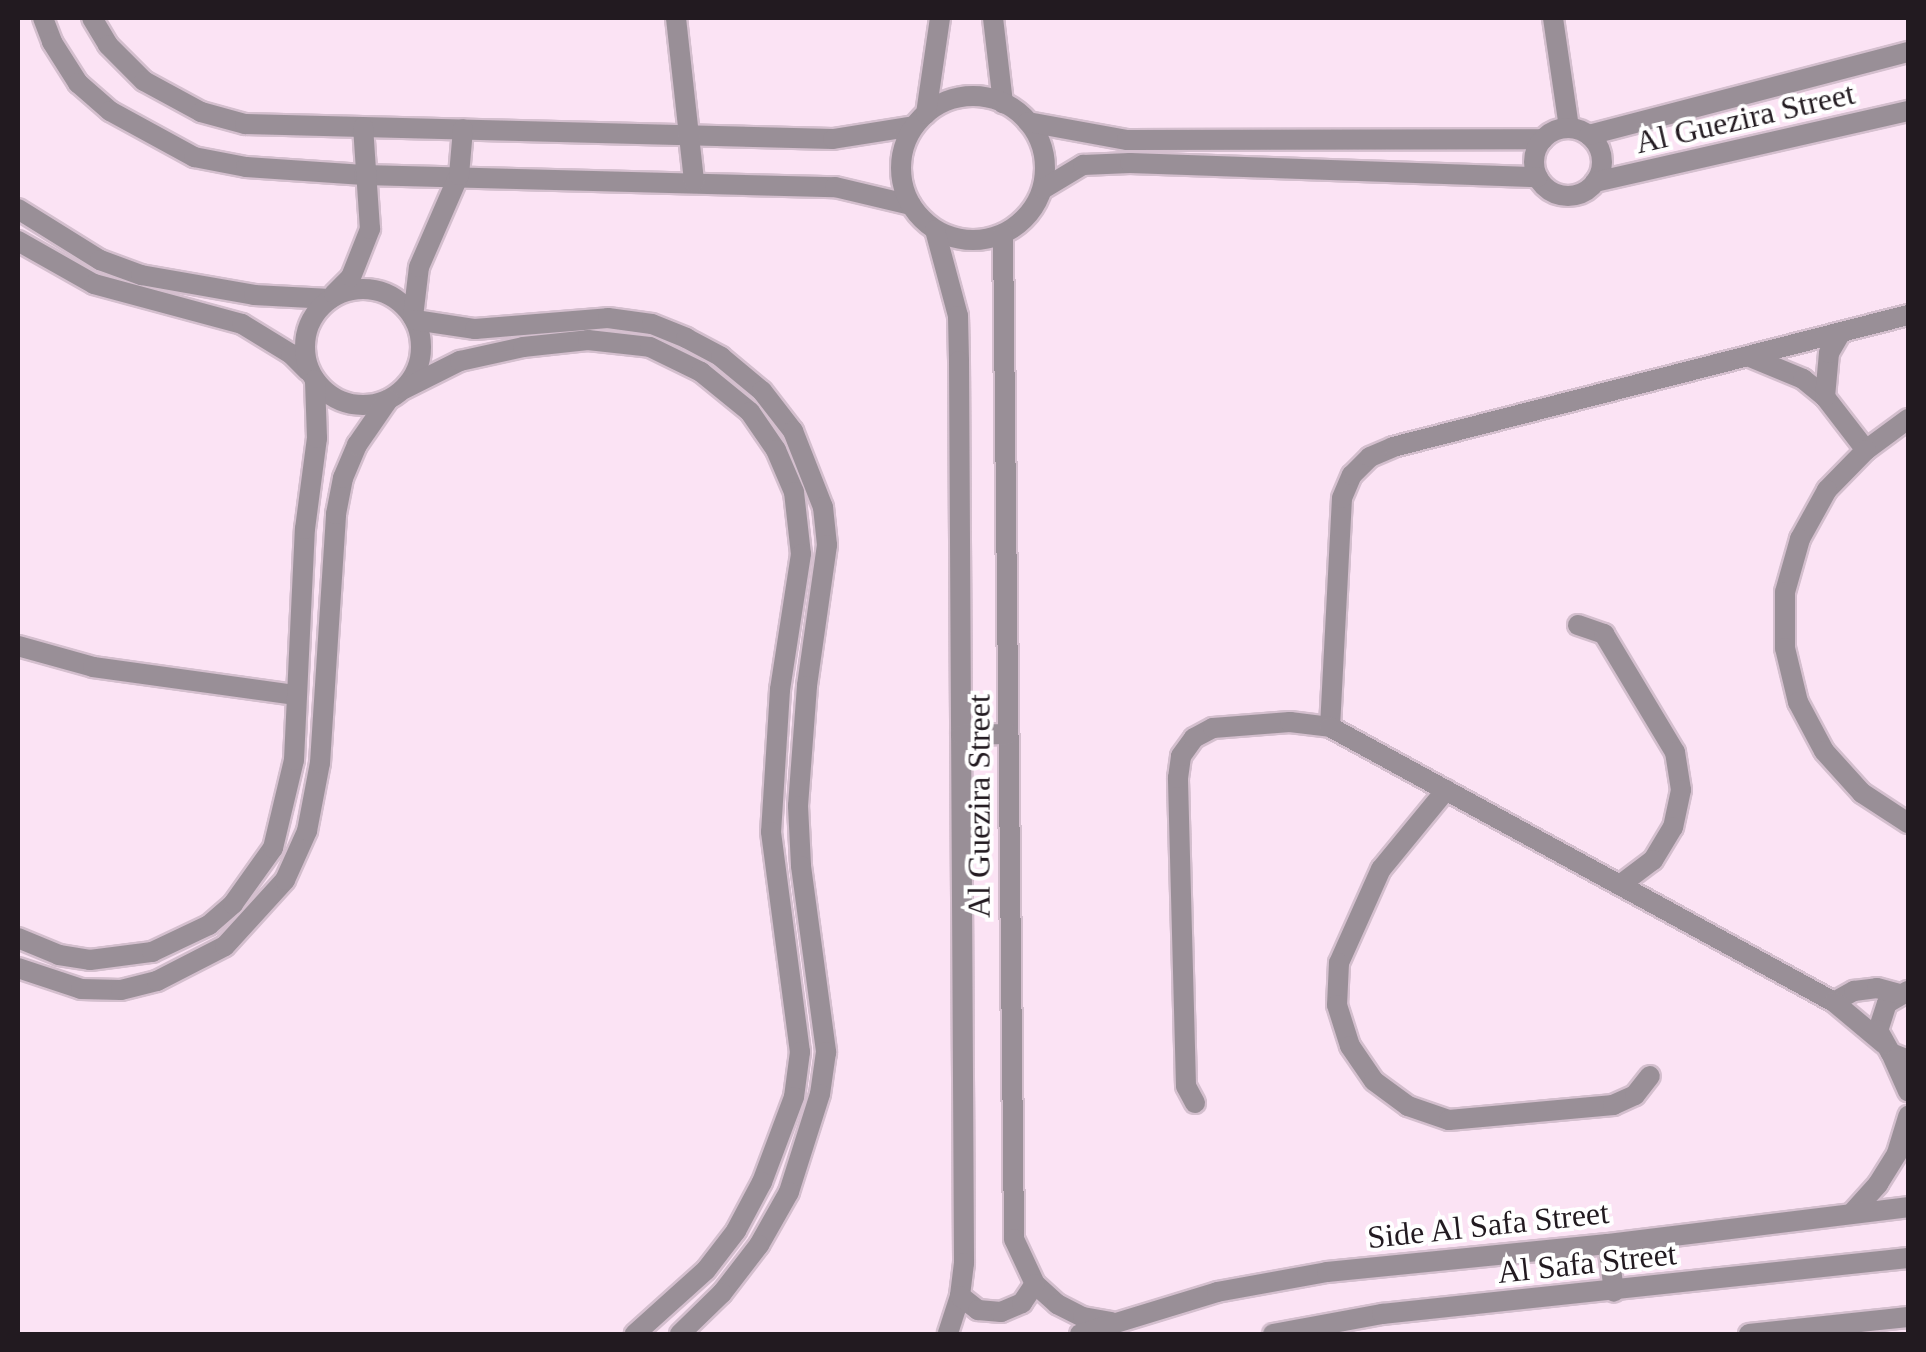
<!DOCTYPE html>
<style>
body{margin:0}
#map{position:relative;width:1926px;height:1352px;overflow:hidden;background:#fbe3f4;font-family:"Times New Roman",serif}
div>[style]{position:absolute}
.roads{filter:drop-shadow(2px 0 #d4bfce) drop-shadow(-2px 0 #d4bfce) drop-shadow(0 2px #d4bfce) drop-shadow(0 -2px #d4bfce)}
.street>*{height:20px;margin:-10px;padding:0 10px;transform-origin:10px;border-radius:10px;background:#998f97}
.street>.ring{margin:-10px;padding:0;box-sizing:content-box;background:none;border:20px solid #998f97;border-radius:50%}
span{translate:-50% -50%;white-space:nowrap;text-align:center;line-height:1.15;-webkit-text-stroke:8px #fff;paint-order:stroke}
.street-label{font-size:32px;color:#221a20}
.frame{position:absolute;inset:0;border:20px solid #221a20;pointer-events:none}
</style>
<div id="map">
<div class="roads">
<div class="street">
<i style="left:43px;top:18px;width:26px;rotate:69deg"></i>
<i style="left:52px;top:42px;width:49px;rotate:57.6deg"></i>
<i style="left:78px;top:83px;width:43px;rotate:41.2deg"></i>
<i style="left:110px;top:111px;width:96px;rotate:28.7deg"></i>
<i style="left:194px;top:157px;width:53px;rotate:10.9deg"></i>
<i style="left:246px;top:167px;width:118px;rotate:3.9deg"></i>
<i style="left:364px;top:175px;width:471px;rotate:1.5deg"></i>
<i style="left:835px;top:187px;width:78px;rotate:13.3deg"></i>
<i style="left:92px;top:18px;width:31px;rotate:59deg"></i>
<i style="left:108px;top:45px;width:51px;rotate:45deg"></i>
<i style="left:144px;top:81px;width:65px;rotate:28.5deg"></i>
<i style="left:201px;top:112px;width:46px;rotate:15.3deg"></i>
<i style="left:245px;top:124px;width:588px;rotate:1.46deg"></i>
<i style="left:833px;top:139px;width:82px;rotate:-9.1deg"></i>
<i style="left:676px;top:18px;width:165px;rotate:83.7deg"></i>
<i style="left:993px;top:18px;width:86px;rotate:83.3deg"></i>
<i style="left:1553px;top:18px;width:111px;rotate:81.7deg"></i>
<i class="ring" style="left:901px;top:96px;width:124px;height:124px"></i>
<i style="left:926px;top:114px;width:97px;rotate:-81.7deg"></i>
<i style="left:1028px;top:122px;width:101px;rotate:10.3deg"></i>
<i style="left:1127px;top:140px;width:416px;rotate:-0.1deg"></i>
<i class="ring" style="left:1534px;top:128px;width:48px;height:48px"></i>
<i style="left:1589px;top:135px;width:330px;rotate:-14.6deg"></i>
<i style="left:1595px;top:182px;width:321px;rotate:-12.8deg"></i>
<i style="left:1043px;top:189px;width:47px;rotate:-31deg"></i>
<i style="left:1083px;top:165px;width:47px;rotate:-2.4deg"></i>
<i style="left:1130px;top:163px;width:408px;rotate:2deg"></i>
<i style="left:18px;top:209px;width:97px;rotate:31.9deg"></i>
<i style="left:100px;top:260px;width:44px;rotate:20.1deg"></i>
<i style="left:141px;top:275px;width:115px;rotate:10deg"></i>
<i style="left:254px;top:295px;width:76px;rotate:3deg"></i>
<i style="left:935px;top:230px;width:89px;rotate:75deg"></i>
<i style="left:958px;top:316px;width:45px;rotate:88.7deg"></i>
<i style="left:959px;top:361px;width:902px;rotate:89.68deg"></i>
<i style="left:964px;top:1263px;width:33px;rotate:97deg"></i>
<i style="left:960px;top:1296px;width:40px;rotate:108deg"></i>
<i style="left:1003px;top:234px;width:1005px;rotate:89.37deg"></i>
<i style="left:1014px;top:1239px;width:50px;rotate:65deg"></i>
<i style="left:1035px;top:1284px;width:30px;rotate:42deg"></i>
<i style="left:1057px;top:1304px;width:29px;rotate:27deg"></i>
<i style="left:1083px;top:1317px;width:29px;rotate:10deg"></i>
<i style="left:18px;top:241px;width:87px;rotate:29.5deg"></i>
<i style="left:94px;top:284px;width:153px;rotate:15.1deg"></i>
<i style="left:242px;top:324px;width:57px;rotate:31.5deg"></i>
<i style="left:291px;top:354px;width:24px;rotate:45deg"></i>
<i class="ring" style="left:305px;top:289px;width:96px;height:96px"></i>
<i style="left:334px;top:294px;width:24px;rotate:-45deg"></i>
<i style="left:351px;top:277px;width:52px;rotate:-68.4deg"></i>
<i style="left:370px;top:229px;width:102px;rotate:-93.9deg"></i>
<i style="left:413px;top:317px;width:50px;rotate:-83.2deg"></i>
<i style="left:419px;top:267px;width:100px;rotate:-66.5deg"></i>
<i style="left:459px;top:175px;width:46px;rotate:-85deg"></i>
<i style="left:415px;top:320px;width:61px;rotate:8.5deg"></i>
<i style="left:475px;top:329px;width:133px;rotate:-4.7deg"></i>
<i style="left:608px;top:318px;width:44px;rotate:7.8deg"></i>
<i style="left:652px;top:324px;width:37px;rotate:22deg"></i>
<i style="left:686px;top:338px;width:40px;rotate:28deg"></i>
<i style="left:721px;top:357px;width:53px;rotate:39.7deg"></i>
<i style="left:762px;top:391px;width:51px;rotate:52.2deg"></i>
<i style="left:793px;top:431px;width:82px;rotate:68.5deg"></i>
<i style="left:823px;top:507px;width:38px;rotate:84deg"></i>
<i style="left:827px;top:545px;width:142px;rotate:98.1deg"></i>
<i style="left:807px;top:686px;width:120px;rotate:94.3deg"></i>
<i style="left:798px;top:806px;width:60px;rotate:87.1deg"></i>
<i style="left:801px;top:866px;width:188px;rotate:82.3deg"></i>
<i style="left:826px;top:1052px;width:42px;rotate:98.1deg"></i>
<i style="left:820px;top:1094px;width:103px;rotate:107.6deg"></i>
<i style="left:789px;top:1192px;width:61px;rotate:119.5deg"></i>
<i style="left:759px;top:1245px;width:61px;rotate:127.6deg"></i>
<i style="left:722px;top:1293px;width:59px;rotate:135.7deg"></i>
<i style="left:1750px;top:357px;width:57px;rotate:22.5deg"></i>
<i style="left:1803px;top:379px;width:28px;rotate:39deg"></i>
<i style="left:1825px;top:397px;width:67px;rotate:52.3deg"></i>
<i style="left:404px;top:389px;width:63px;rotate:-26.6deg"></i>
<i style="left:460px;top:361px;width:65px;rotate:-12.5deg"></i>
<i style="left:523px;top:347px;width:65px;rotate:-6.1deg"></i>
<i style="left:588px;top:340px;width:62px;rotate:6.4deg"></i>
<i style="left:650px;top:347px;width:57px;rotate:26.1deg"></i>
<i style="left:701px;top:372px;width:63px;rotate:39.2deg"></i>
<i style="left:750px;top:412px;width:46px;rotate:55.6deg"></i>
<i style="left:776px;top:450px;width:46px;rotate:66.8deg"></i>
<i style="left:794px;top:492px;width:62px;rotate:83.6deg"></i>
<i style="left:801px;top:554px;width:138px;rotate:98.8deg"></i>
<i style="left:780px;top:690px;width:142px;rotate:93.6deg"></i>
<i style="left:771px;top:832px;width:222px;rotate:82.5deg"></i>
<i style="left:800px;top:1052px;width:45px;rotate:97.6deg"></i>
<i style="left:794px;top:1097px;width:91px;rotate:110.6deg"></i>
<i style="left:762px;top:1182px;width:55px;rotate:118deg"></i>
<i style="left:736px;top:1231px;width:49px;rotate:127.6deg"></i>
<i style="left:706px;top:1270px;width:96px;rotate:138deg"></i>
<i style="left:1825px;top:397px;width:44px;rotate:-84.8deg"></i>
<i style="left:1829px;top:353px;width:22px;rotate:-60deg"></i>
<i style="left:1908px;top:419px;width:52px;rotate:143.6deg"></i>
<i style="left:1866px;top:450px;width:56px;rotate:134.3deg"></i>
<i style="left:1827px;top:490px;width:56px;rotate:118.9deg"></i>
<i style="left:1800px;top:539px;width:55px;rotate:105.8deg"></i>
<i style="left:1785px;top:592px;width:56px;rotate:90deg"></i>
<i style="left:1785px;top:648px;width:56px;rotate:76.5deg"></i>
<i style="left:1798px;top:702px;width:55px;rotate:62deg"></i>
<i style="left:1824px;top:751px;width:57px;rotate:47.9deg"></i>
<i style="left:1862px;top:793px;width:55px;rotate:33.1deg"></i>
<i style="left:1578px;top:625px;width:28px;rotate:19deg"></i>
<i style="left:1604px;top:634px;width:138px;rotate:59deg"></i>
<i style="left:1675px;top:752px;width:38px;rotate:81deg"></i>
<i style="left:1681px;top:790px;width:38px;rotate:102deg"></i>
<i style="left:1673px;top:827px;width:39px;rotate:121deg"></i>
<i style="left:1653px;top:860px;width:39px;rotate:143deg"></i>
<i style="left:18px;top:646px;width:78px;rotate:15.6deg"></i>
<i style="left:93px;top:667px;width:205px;rotate:7.9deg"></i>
<i style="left:1330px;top:727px;width:229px;rotate:-87deg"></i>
<i style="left:1342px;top:498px;width:25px;rotate:-67deg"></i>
<i style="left:1352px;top:475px;width:25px;rotate:-45deg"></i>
<i style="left:1370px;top:457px;width:25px;rotate:-23deg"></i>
<i style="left:1393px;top:447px;width:532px;rotate:-14.38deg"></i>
<i style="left:961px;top:735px;width:47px;rotate:-1.2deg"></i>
<i style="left:1446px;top:790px;width:102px;rotate:129.4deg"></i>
<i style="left:1381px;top:869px;width:103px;rotate:114.1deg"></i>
<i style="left:1339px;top:963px;width:42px;rotate:92.7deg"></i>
<i style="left:1337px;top:1005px;width:43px;rotate:72.4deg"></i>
<i style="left:1350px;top:1046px;width:42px;rotate:55.6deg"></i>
<i style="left:1374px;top:1081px;width:42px;rotate:36.3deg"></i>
<i style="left:1408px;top:1106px;width:43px;rotate:18.9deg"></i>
<i style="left:1449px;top:1120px;width:165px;rotate:-5.2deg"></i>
<i style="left:1613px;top:1105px;width:24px;rotate:-24deg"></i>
<i style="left:1635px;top:1095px;width:24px;rotate:-52deg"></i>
<i style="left:18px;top:938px;width:44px;rotate:22.5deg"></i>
<i style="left:59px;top:955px;width:31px;rotate:9deg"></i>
<i style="left:90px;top:960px;width:63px;rotate:-7.4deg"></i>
<i style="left:152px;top:952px;width:63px;rotate:-25.3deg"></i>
<i style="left:209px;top:925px;width:32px;rotate:-41deg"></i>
<i style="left:233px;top:904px;width:69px;rotate:-54.5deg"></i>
<i style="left:273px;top:848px;width:90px;rotate:-76.6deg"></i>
<i style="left:294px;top:760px;width:231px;rotate:-87.3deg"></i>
<i style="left:305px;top:529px;width:92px;rotate:-82.5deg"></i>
<i style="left:317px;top:438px;width:58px;rotate:-92deg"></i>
<i style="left:18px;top:968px;width:66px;rotate:18.4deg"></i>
<i style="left:81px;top:989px;width:40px;rotate:1.4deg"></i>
<i style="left:121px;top:990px;width:37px;rotate:-14deg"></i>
<i style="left:157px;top:981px;width:76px;rotate:-27.2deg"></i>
<i style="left:225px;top:946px;width:89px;rotate:-47.7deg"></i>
<i style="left:285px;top:880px;width:54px;rotate:-65.8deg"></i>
<i style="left:307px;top:831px;width:69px;rotate:-79.2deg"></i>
<i style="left:320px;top:763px;width:250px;rotate:-86.3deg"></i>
<i style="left:336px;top:514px;width:37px;rotate:-79deg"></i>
<i style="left:343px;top:478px;width:36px;rotate:-67deg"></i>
<i style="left:357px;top:445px;width:55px;rotate:-55.4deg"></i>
<i style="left:1908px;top:991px;width:24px;rotate:150deg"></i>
<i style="left:1887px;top:1003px;width:28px;rotate:108deg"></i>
<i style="left:1878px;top:1030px;width:26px;rotate:61deg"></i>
<i style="left:1891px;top:1053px;width:18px;rotate:22deg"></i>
<i style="left:1834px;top:1002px;width:23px;rotate:-29deg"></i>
<i style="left:1854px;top:991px;width:23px;rotate:-7deg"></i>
<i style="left:1877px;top:988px;width:23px;rotate:15deg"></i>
<i style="left:1891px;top:1053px;width:42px;rotate:65.9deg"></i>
<i style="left:1195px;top:1103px;width:19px;rotate:-118deg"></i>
<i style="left:1186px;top:1086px;width:308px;rotate:-91.5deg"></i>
<i style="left:1178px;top:778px;width:22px;rotate:-82deg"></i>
<i style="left:1181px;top:756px;width:22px;rotate:-54deg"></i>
<i style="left:1194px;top:738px;width:21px;rotate:-28deg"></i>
<i style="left:1213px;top:728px;width:77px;rotate:-4.5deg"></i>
<i style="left:1290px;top:722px;width:40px;rotate:7.1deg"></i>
<i style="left:1330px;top:727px;width:574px;rotate:28.62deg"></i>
<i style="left:1834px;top:1002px;width:65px;rotate:40deg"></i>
<i style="left:1853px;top:1212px;width:38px;rotate:-48deg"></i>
<i style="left:1878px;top:1184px;width:36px;rotate:-58deg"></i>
<i style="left:1897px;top:1153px;width:39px;rotate:-73deg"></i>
<i style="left:1608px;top:1244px;width:48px;rotate:82.9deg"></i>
<i style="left:960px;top:1296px;width:23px;rotate:38deg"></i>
<i style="left:978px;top:1310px;width:23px;rotate:5deg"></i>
<i style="left:1001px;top:1312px;width:23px;rotate:-23deg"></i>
<i style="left:1022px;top:1303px;width:23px;rotate:-56deg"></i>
<i style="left:1080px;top:1334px;width:143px;rotate:-17deg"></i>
<i style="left:1217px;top:1292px;width:112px;rotate:-10.3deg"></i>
<i style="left:1327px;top:1272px;width:282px;rotate:-5.7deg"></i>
<i style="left:1608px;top:1244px;width:302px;rotate:-7deg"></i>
<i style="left:1273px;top:1334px;width:111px;rotate:-10.4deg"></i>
<i style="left:1382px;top:1314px;width:529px;rotate:-6.08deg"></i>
<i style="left:1749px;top:1334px;width:160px;rotate:-6.1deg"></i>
</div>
</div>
<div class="street-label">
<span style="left:1745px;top:118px;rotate:-13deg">Al Guezira Street</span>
<span style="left:979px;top:806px;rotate:-90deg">Al Guezira Street</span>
<span style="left:1488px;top:1225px;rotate:-6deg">Side Al Safa Street</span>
<span style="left:1587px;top:1263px;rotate:-6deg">Al Safa Street</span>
</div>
<div class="frame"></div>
</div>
